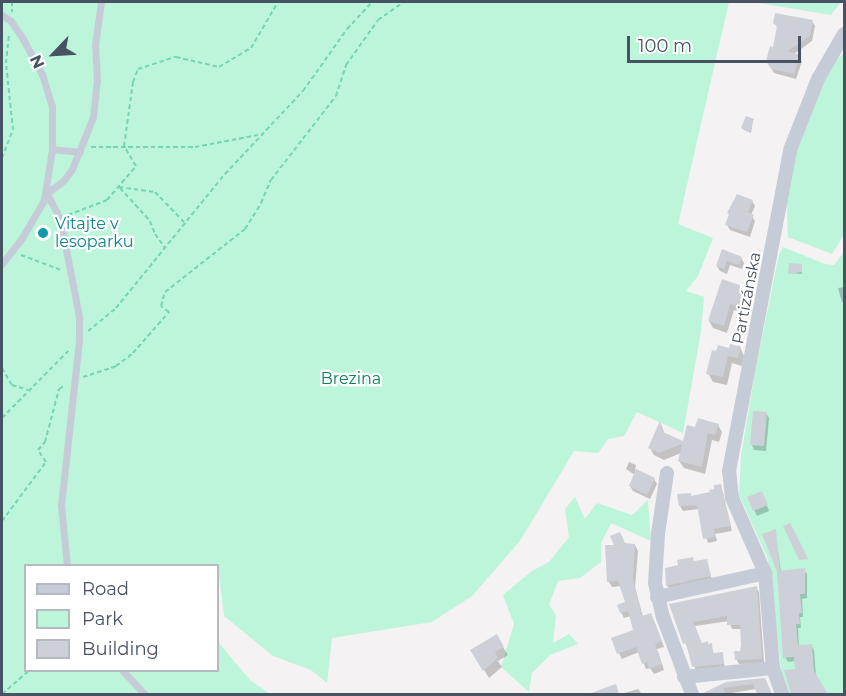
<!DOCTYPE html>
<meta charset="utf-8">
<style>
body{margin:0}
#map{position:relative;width:846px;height:696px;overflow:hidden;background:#f4f2f2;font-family:Montserrat,sans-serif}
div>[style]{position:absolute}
.green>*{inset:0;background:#bdf5da}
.shadow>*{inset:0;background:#0003}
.building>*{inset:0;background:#ced0d8}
.path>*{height:2px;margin-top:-1px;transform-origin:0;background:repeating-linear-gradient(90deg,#71d7b3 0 4.5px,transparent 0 7.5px)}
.service>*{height:7px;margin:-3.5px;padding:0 3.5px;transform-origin:3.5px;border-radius:3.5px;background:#c5ccd8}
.minor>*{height:14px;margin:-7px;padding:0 7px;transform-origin:7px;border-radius:7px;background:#c5ccd8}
.dots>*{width:16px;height:16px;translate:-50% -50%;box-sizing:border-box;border:3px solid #fff;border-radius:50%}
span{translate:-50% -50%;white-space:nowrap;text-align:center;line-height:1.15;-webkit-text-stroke:4.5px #fff;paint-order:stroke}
.culture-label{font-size:16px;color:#0d838f}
.left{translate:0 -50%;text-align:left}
.street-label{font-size:16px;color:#475262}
.park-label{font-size:16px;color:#0d8257}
.frame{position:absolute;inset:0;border:3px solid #475262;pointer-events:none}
.legend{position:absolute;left:24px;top:564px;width:195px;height:108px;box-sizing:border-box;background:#fff;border:2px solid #b5bac0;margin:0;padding:8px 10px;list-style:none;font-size:18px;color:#475262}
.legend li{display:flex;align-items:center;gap:12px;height:30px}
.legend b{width:30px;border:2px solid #b5bac0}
.north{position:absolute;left:24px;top:24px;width:60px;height:60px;-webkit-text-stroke:4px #fff;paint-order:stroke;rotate:245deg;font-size:16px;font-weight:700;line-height:24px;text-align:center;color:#475262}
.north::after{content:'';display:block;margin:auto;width:21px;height:27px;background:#475262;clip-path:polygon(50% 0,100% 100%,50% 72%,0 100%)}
.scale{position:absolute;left:627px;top:36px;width:174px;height:27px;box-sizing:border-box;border:3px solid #475262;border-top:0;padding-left:8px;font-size:18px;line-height:21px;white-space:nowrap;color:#475262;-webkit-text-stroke:4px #fff;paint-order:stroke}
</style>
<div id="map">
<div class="green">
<i style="clip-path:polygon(2px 2px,729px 2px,678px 224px,713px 238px,698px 276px,686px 291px,704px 297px,701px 331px,683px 433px,637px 412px,624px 436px,608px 439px,598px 453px,574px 451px,520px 541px,472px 596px,432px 622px,332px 638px,327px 683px,311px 670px,273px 656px,224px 616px,218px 566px,26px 566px,26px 670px,218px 670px,218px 642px,250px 680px,270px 694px,2px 694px)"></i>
<i style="clip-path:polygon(753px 2px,841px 2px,831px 15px)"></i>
<i style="clip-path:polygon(844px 53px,844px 235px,832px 254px,788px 237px,786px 181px,827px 69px)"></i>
<i style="clip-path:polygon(783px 247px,825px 264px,834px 265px,844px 252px,844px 694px,787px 694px,783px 685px,768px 559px,739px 495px,741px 455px,756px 367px,779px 254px)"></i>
<i style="clip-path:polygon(575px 497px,585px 519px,597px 503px,632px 515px,648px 500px,651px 541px,611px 523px,601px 543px,601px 562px,580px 578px,558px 581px,549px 605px,556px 615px,553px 643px,569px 634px,578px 644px,550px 655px,532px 673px,529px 692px,501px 667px,514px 624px,503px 595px,532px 571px,549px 562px,569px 537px,565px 509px)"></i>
</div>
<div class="shadow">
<i style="clip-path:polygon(812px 21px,815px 26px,812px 41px,794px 54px,802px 61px,796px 79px,774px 73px,767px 60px,774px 49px,778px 29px,775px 23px)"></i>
<i style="clip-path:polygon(753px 120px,751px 133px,744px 130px,743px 128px)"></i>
<i style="clip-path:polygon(752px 201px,755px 206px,751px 215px,755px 221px,750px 237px,730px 230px,727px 225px,730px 216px)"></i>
<i style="clip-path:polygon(723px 251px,741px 258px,744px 263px,742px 269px,730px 265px,727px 274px,720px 271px,717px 266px)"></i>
<i style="clip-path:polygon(802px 268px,802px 274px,789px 273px)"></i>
<i style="clip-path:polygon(844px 287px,844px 302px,842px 302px,838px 288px)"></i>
<i style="clip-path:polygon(747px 289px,753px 305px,749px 306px,746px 314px,734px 310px,727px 333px,713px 328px,709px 321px)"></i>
<i style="clip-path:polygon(740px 347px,744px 356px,742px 366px,732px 363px,727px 385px,713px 382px,708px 373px,718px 353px)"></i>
<i style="clip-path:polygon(766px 413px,769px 418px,766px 451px,754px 450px,752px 445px)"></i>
<i style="clip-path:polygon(661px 424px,665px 435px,684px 443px,696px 429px,718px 425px,722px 432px,719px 442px,712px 440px,705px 474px,684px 468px,679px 461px,681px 453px,664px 460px,654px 455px,650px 448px)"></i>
<i style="clip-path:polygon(629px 462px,636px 465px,635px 471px,654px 479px,657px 484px,650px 499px,633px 491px,630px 486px,635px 475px,626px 469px)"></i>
<i style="clip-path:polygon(721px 486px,732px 531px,715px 534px,717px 541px,708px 543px,699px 509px,683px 511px,680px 506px,691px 497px,711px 493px)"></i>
<i style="clip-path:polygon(749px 498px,764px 498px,769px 511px,757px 516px)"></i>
<i style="clip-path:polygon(775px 530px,781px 572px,804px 570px,807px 574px,807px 598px,802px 599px,803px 617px,800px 617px,801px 628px,798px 628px,799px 646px,811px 645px,814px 650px,816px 677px,826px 694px,792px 694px,786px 672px,797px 670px,796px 661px,788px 662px,785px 657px)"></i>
<i style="clip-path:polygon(625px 544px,635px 545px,638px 551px,635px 587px,643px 617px,654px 621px,664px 647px,657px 649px,664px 670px,654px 674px,650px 668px,646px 669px,639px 652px,622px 659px,619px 653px,635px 631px,631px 616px,624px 618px,621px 612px,627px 603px,621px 586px,612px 587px,609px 582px,607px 567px)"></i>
<i style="clip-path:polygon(706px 560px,712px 580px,670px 590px,667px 585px,694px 563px)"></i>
<i style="clip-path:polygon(756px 588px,759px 592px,764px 663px,739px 664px,736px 659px,741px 652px,741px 629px,732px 629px,729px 621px,695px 626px,702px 645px,711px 645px,714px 654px,722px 654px,725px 668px,696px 671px,671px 605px)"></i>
<i style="clip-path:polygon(496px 636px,508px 655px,498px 661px,502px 667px,489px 678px,472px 650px)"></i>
<i style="clip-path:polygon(764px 679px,771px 694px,758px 694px,756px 689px,726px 694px,702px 694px,726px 683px)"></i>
<i style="clip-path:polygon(638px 689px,642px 694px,621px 694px)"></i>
</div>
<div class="building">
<i style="clip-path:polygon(775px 13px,813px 20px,810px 36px,788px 51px,800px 55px,794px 74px,771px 69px,766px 61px,770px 46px,773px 47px,777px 26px,773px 23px)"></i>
<i style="clip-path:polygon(746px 116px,754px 119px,750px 132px,741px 128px)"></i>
<i style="clip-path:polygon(737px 194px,753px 200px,748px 212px,754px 215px,747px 232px,725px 225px,729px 214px,727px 213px)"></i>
<i style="clip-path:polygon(722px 249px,742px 257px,739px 265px,727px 261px,724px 269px,716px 266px)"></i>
<i style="clip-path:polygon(789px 263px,802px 264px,802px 272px,788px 274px)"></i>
<i style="clip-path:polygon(722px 279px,748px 288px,750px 298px,745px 299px,742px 308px,730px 304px,724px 326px,708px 321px)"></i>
<i style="clip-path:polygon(730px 344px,741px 346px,738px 358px,728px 356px,723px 377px,706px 374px,712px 350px,716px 351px,718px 345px,729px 348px)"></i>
<i style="clip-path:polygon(753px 411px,767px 412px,764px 446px,750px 445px)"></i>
<i style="clip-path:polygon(698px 418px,719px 424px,715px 435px,708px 433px,702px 467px,678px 461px,682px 444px,659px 453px,648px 448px,660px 421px,663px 432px,683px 441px,687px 425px,695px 427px)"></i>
<i style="clip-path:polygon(636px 469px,655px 478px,647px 495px,629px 486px)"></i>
<i style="clip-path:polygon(721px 484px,731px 526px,714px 529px,715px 537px,703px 539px,697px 505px,679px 506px,677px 494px,691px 493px,691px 496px,710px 492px,709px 490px,714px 489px,714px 485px)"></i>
<i style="clip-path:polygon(762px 491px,768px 505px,753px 511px,747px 497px)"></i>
<i style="clip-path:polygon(790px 523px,802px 546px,808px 559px,799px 560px,783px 526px)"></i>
<i style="clip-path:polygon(776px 529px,780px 571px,805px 568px,805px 594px,800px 594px,802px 613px,799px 613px,800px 624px,796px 624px,798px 645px,812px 644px,814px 671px,828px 694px,791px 694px,784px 670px,795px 669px,794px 657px,783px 658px,777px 572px,762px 534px)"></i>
<i style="clip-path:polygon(620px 532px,625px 543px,635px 544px,633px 580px,642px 616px,651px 613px,662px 641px,655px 644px,662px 664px,649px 669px,647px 662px,642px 664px,636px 647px,617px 654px,611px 638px,633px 630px,628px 611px,620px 613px,617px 605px,625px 602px,618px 581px,607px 582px,605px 545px,614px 545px,610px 536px)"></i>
<i style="clip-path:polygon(693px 557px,694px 561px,707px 559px,711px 576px,666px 586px,665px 568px,678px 565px,677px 560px)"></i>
<i style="clip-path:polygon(757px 586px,762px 659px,735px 660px,734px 651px,740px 651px,741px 645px,740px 625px,727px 625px,727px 616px,693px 622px,702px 643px,708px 641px,708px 644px,712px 643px,713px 653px,723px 652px,724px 664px,692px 667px,686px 643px,683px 644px,669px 604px)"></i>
<i style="clip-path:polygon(497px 634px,504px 647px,495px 652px,498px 658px,483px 671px,470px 650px)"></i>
<i style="clip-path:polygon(765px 678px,772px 694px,757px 694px,753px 684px,723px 688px,726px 694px,701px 694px,726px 682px)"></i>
<i style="clip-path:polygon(616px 684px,619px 694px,591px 694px,591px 693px)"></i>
</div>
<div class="path">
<i style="left:12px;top:2px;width:10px;rotate:90deg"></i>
<i style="left:91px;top:147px;width:104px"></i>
<i style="left:195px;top:147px;width:64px;rotate:-10.8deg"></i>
<i style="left:2px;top:158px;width:30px;rotate:-69deg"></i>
<i style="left:13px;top:130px;width:67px;rotate:-96deg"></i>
<i style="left:6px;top:63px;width:28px;rotate:-84deg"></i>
<i style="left:2px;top:184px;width:3px;rotate:90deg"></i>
<i style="left:119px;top:187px;width:36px;rotate:8deg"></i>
<i style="left:155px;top:192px;width:42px;rotate:46deg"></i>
<i style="left:120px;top:188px;width:45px;rotate:47.7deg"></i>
<i style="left:150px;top:221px;width:14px;rotate:69deg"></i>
<i style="left:155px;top:234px;width:17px;rotate:54deg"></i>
<i style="left:68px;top:215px;width:42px;rotate:-21deg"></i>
<i style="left:107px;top:200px;width:45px;rotate:-49.5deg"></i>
<i style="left:136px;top:166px;width:23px;rotate:-121deg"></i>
<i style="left:124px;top:146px;width:65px;rotate:-82deg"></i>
<i style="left:133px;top:82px;width:14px;rotate:-69deg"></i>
<i style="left:138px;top:69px;width:40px;rotate:-18deg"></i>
<i style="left:176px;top:57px;width:44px;rotate:13.1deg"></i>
<i style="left:219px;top:67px;width:37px;rotate:-31deg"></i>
<i style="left:251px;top:48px;width:53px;rotate:-59.6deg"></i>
<i style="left:21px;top:255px;width:43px;rotate:20.6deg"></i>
<i style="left:88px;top:331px;width:36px;rotate:-39deg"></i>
<i style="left:116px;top:308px;width:173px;rotate:-50.9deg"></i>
<i style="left:225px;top:174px;width:114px;rotate:-46.8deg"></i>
<i style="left:303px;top:91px;width:76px;rotate:-54.6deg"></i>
<i style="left:347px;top:29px;width:37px;rotate:-47deg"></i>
<i style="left:2px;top:368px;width:20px;rotate:60deg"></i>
<i style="left:12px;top:385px;width:17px;rotate:17deg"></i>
<i style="left:83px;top:377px;width:35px;rotate:-18deg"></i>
<i style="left:116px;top:366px;width:21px;rotate:-37deg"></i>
<i style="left:133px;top:353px;width:55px;rotate:-48.7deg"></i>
<i style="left:169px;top:312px;width:10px;rotate:-143deg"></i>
<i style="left:161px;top:306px;width:15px;rotate:-74deg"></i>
<i style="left:165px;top:292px;width:102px;rotate:-38.2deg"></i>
<i style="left:245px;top:229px;width:31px;rotate:-58deg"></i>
<i style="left:261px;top:203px;width:25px;rotate:-67deg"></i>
<i style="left:271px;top:180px;width:106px;rotate:-52.3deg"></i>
<i style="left:336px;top:96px;width:33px;rotate:-72deg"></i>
<i style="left:346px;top:65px;width:55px;rotate:-54.6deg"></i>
<i style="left:378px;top:20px;width:32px;rotate:-35deg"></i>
<i style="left:2px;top:418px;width:95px;rotate:-45.4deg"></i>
<i style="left:2px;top:521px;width:74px;rotate:-53.3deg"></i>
<i style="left:46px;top:462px;width:14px;rotate:-124deg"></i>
<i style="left:38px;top:450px;width:11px;rotate:-49deg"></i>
<i style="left:45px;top:442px;width:55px;rotate:-75.2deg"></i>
<i style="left:59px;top:389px;width:6px;rotate:-31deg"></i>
<i style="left:2px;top:694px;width:37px;rotate:-41deg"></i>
</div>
<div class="service">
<i style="left:2px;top:15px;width:11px;rotate:34deg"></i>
<i style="left:11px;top:21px;width:22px;rotate:56deg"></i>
<i style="left:23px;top:39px;width:40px;rotate:62deg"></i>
<i style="left:42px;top:74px;width:34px;rotate:73deg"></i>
<i style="left:52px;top:106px;width:43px;rotate:90deg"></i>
<i style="left:52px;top:149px;width:52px;rotate:98.9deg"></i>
<i style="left:44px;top:200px;width:44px;rotate:120.1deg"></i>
<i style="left:22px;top:238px;width:33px;rotate:128deg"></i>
<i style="left:52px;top:149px;width:28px;rotate:6deg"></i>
<i style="left:47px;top:193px;width:21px;rotate:-37deg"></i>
<i style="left:64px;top:180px;width:14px;rotate:-54deg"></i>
<i style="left:72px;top:169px;width:56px;rotate:-68deg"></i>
<i style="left:93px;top:117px;width:36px;rotate:-84deg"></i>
<i style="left:97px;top:81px;width:36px;rotate:-93deg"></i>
<i style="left:95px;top:45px;width:43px;rotate:-82.1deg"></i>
<i style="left:47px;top:194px;width:27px;rotate:62deg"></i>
<i style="left:60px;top:218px;width:101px;rotate:79.1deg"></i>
<i style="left:79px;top:317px;width:23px;rotate:90deg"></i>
<i style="left:79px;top:340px;width:166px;rotate:96.2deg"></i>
<i style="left:61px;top:505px;width:61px;rotate:84.4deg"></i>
<i style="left:122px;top:670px;width:33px;rotate:47deg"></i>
</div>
<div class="minor">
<i style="left:667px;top:473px;width:62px;rotate:98.4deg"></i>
<i style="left:658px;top:534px;width:49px;rotate:93.5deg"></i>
<i style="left:655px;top:583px;width:35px;rotate:77deg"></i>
<i style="left:663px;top:617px;width:82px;rotate:69.4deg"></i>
<i style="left:657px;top:597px;width:111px;rotate:-12.5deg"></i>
<i style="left:684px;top:677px;width:89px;rotate:-5.8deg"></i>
<i style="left:782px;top:694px;width:28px;rotate:-109deg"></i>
<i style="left:773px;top:668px;width:95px;rotate:-94.8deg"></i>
<i style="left:765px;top:573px;width:82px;rotate:-113.7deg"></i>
<i style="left:732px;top:498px;width:27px;rotate:-96deg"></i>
<i style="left:729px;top:471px;width:327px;rotate:-79.2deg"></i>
<i style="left:790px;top:150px;width:76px;rotate:-68.5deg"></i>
<i style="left:818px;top:79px;width:52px;rotate:-60deg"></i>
</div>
<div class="dots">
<i style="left:43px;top:233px;background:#0f9aa8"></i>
</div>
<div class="culture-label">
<span class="left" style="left:55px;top:233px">Vitajte v<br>lesoparku</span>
</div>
<div class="street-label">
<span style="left:747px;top:298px;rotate:-79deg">Partizánska</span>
</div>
<div class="park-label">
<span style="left:351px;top:379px">Brezina</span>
</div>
<div class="frame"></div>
<ul class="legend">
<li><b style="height:8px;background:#c5ccd8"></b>Road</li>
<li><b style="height:16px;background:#bdf5da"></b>Park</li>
<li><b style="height:16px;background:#ced0d8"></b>Building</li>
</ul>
<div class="north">N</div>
<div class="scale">100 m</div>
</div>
